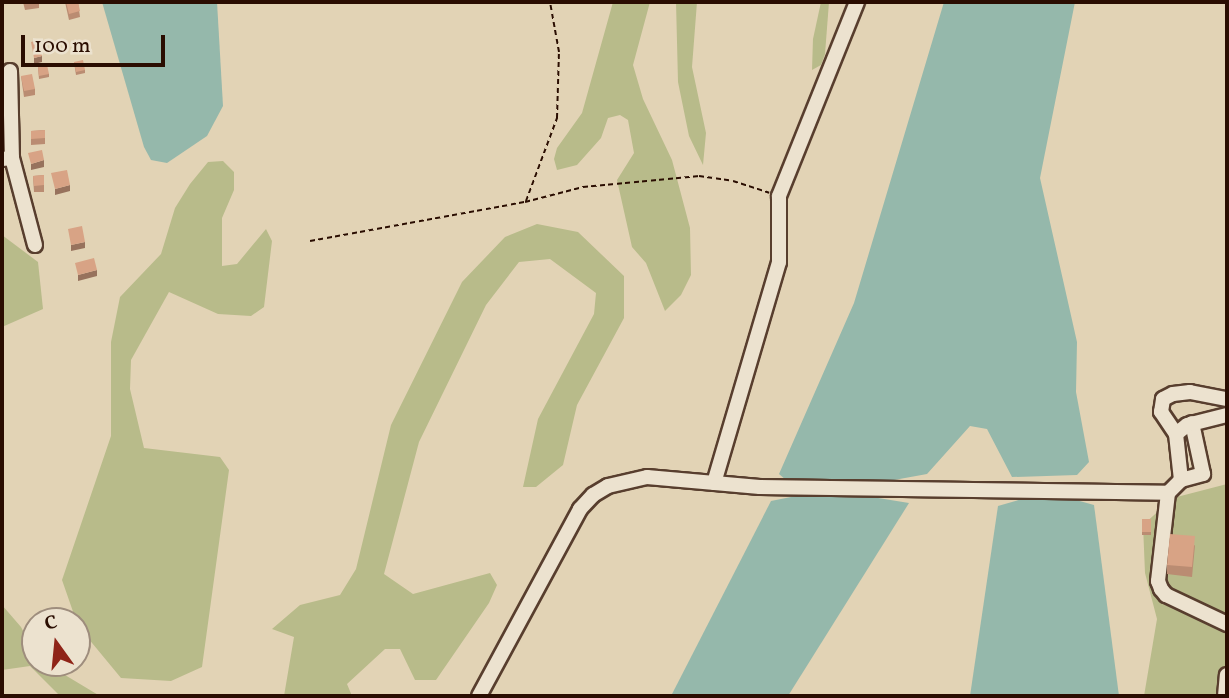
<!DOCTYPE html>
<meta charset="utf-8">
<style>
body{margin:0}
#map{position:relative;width:1229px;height:698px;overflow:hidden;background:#e2d3b5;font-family:Vollkorn,serif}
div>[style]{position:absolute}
.green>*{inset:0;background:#b8bb8a}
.water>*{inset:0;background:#95b8ab}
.path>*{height:2px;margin-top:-1px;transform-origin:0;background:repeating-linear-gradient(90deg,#2a0d01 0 5px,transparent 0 8.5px)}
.roads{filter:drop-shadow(2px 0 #583e2e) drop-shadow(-2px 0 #583e2e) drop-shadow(0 2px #583e2e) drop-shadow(0 -2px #583e2e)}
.minor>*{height:14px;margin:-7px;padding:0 7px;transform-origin:7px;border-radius:7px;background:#ece2cf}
.wall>*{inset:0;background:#ba8c72}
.shaded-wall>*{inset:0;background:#97725d}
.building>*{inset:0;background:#d8a385}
span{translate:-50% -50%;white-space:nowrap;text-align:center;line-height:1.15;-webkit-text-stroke:7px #ece2cf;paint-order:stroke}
.frame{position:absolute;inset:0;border:4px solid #2a0d01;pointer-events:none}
.north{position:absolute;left:21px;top:607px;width:70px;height:70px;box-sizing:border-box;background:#ece2cf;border:2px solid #9e8d7d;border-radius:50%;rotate:345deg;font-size:19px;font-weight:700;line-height:28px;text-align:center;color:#2a0d01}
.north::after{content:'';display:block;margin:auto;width:24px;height:32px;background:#8f2418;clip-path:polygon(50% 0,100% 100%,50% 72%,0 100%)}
.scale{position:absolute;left:21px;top:35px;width:144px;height:32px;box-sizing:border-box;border:4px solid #2a0d01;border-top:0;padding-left:9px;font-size:21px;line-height:24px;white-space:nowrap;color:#2a0d01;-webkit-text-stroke:5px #ece2cf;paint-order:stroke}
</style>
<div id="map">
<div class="green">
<i style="clip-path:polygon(613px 2px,650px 2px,633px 65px,643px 99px,672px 160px,690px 228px,691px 275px,681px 295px,665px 311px,646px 263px,632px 247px,617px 180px,634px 153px,628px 120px,620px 115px,608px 118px,601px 138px,577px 165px,557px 170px,554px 159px,557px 148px,582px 113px)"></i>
<i style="clip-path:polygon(676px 2px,697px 2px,692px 67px,706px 133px,703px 165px,689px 136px,678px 82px)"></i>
<i style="clip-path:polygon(821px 2px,829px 2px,825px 54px,821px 65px,812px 70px,813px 39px)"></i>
<i style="clip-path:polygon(223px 161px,234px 172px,234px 190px,222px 218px,222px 266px,237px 264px,266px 229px,272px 241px,264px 307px,251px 316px,218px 314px,169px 292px,131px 360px,130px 389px,144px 448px,220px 457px,229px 470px,202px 667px,171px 681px,121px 678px,78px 626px,62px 580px,111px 436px,111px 342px,120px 297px,161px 254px,175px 208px,190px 184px,208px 162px)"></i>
<i style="clip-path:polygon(537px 224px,578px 232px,624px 276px,624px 318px,577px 405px,563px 465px,536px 487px,523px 487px,538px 419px,594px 314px,596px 293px,550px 259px,519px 262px,486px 305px,419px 442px,384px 574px,413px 594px,490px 573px,497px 585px,489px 603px,436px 680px,415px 680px,400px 649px,385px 649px,347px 684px,352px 696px,284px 696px,294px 637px,272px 629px,300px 605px,340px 595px,356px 569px,391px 425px,462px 282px,505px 237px)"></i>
<i style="clip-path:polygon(2px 235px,38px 262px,43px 309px,2px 327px)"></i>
<i style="clip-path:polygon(1227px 484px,1227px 696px,1144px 696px,1157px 619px,1145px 573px,1143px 525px,1173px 498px)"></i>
<i style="clip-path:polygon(2px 605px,21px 627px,35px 654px,35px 663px,45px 663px,100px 696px,60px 696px,30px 666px,2px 670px)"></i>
</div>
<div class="water">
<i style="clip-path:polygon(102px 2px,217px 2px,223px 106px,207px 136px,167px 163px,151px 160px,144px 147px)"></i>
<i style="clip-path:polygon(944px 2px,1075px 2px,1040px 178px,1077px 342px,1076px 392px,1089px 462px,1077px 475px,1012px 477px,987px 429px,970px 426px,927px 474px,894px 480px,786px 480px,779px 474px,854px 303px)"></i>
<i style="clip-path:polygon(796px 496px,872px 497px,909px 503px,788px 696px,671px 696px,771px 501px)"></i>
<i style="clip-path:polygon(1022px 499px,1076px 500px,1094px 505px,1119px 696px,970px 696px,998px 506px)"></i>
</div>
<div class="path">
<i style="left:526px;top:201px;width:89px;rotate:-69.5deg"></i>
<i style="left:557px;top:118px;width:66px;rotate:-88.3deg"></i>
<i style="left:559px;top:52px;width:51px;rotate:-100.2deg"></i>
<i style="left:310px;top:241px;width:219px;rotate:-10.3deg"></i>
<i style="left:525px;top:202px;width:60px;rotate:-14.5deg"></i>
<i style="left:583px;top:187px;width:117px;rotate:-5.4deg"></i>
<i style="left:699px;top:176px;width:34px;rotate:8deg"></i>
<i style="left:733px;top:181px;width:38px;rotate:18deg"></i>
</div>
<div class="roads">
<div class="minor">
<i style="left:10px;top:71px;width:87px;rotate:88.7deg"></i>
<i style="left:2px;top:159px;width:10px;rotate:-6deg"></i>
<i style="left:12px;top:158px;width:90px;rotate:75.2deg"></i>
<i style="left:1176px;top:434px;width:27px;rotate:-124deg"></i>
<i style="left:1161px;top:412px;width:13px;rotate:-81deg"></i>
<i style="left:1163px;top:399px;width:11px;rotate:-27deg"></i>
<i style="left:1173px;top:394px;width:17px;rotate:-7deg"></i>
<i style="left:1190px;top:392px;width:38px;rotate:11deg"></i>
<i style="left:1181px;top:480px;width:23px;rotate:-15deg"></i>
<i style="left:1203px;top:474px;width:52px;rotate:-102.2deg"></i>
<i style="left:714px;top:483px;width:230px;rotate:-73.6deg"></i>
<i style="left:779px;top:262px;width:66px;rotate:-90deg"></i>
<i style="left:779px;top:196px;width:209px;rotate:-68.1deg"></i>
<i style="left:1168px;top:493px;width:89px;rotate:96.5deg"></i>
<i style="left:1158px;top:581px;width:9px;rotate:69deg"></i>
<i style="left:1161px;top:589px;width:8px;rotate:50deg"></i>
<i style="left:1166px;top:595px;width:68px;rotate:25.4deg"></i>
<i style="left:479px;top:696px;width:213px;rotate:-61.6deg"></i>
<i style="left:580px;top:509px;width:19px;rotate:-47deg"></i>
<i style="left:593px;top:495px;width:17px;rotate:-31deg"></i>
<i style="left:608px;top:486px;width:40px;rotate:-13deg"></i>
<i style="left:647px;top:477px;width:113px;rotate:5.1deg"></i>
<i style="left:760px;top:487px;width:408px;rotate:0.8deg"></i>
<i style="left:1168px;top:493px;width:18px;rotate:-45deg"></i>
<i style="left:1181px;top:480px;width:46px;rotate:-96.2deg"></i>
<i style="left:1176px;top:434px;width:14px;rotate:-39deg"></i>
<i style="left:1187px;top:425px;width:41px;rotate:-14deg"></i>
<i style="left:1225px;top:696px;width:21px;rotate:-85deg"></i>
</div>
</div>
<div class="wall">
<i style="clip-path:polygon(23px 2px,39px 2px,39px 8px,25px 10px)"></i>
<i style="clip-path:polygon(65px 2px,78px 2px,80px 17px,69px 20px)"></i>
<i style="clip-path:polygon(74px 62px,85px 70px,85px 73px,76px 75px)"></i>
<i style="clip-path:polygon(38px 67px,49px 74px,49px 77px,39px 79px)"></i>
<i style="clip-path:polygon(21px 76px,35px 89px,35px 95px,24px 97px)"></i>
<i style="clip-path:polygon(45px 130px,45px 144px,31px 145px,31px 131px)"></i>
<i style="clip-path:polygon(44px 175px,44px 192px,34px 192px,33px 176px)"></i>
<i style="clip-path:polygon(1142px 519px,1151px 519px,1151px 535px,1142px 535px)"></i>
<i style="clip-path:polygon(1195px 545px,1192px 577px,1167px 574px,1167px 565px)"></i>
</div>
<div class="shaded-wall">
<i style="clip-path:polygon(42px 56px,42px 62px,34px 64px,34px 58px)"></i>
<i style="clip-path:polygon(44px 160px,44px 167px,31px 170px,31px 164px)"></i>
<i style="clip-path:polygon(70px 185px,70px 191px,55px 195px,55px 189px)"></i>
<i style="clip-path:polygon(85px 242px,85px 248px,71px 251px,71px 245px)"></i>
<i style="clip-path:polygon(97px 270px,97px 276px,78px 281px,78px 275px)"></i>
</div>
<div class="building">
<i style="clip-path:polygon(66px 2px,78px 2px,80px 11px,69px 14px)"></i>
<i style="clip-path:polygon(39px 40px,42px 56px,34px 58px,31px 42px)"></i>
<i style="clip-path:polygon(83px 60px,85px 70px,76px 72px,74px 62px)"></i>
<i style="clip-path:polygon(47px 65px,49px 74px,39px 76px,38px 67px)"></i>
<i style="clip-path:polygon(32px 74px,35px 89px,24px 91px,21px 76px)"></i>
<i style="clip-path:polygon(45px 130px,45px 138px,31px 139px,31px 131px)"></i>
<i style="clip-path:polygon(42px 150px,44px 160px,31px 164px,28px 153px)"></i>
<i style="clip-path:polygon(67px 170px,70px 185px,55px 189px,51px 173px)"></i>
<i style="clip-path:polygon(44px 175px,44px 185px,34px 186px,33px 176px)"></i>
<i style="clip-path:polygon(82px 226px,85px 242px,71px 245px,68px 229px)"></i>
<i style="clip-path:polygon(94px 258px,97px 270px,78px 275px,75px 263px)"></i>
<i style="clip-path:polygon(1142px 519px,1151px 519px,1151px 532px,1142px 532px)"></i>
<i style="clip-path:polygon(1170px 534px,1195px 536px,1192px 567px,1167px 565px)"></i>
</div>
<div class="frame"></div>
<div class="north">С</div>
<div class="scale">100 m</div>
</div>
